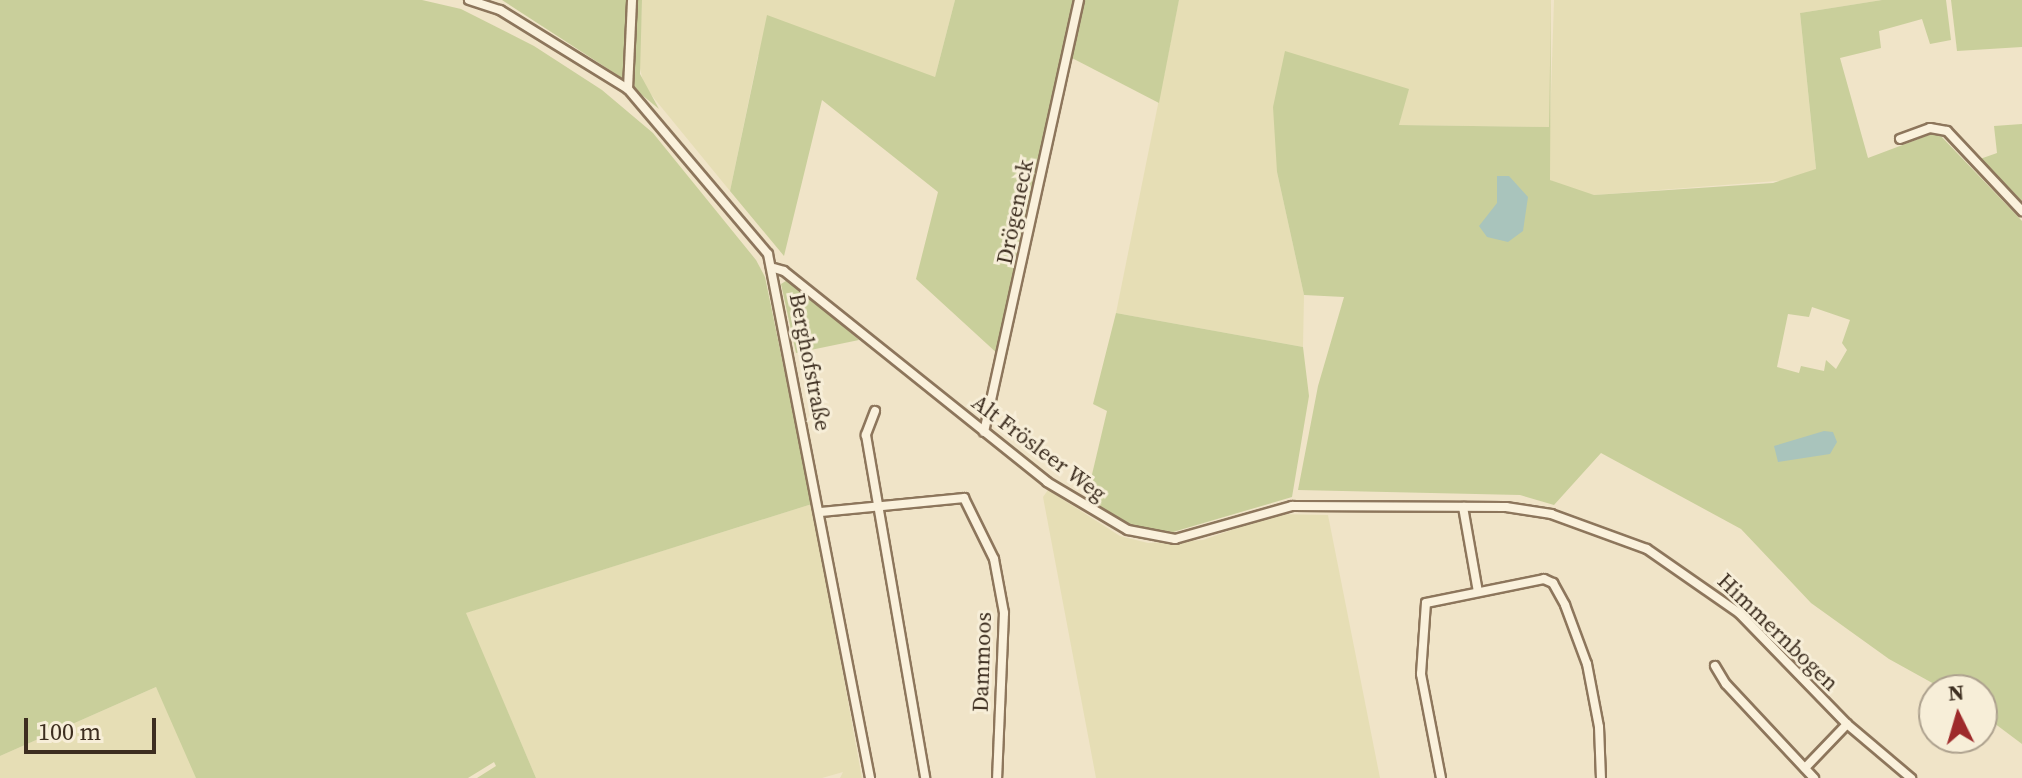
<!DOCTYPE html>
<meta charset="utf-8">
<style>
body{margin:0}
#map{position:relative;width:2022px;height:778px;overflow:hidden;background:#f0e4c8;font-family:"Source Serif 4",serif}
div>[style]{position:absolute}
.farmland>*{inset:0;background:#e6deb5}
.green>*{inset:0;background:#c9cf9b}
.water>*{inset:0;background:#a9c4bc}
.roads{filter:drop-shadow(2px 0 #8d765c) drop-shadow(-2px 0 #8d765c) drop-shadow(0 2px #8d765c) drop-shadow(0 -2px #8d765c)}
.minor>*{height:8px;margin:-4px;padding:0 4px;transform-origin:4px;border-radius:4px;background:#faf1dc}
span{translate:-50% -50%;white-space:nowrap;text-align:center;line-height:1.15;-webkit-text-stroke:6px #f7eed8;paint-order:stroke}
.street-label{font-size:22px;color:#3d2e20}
.north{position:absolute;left:1918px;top:674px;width:80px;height:80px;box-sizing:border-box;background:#f7eed8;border:2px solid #ada18e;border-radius:50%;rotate:355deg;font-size:22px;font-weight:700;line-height:32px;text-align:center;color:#3d2e20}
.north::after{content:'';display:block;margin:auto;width:28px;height:36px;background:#9e2a2b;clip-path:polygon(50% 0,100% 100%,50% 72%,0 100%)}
.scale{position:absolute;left:24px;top:718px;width:132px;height:36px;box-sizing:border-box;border:4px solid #3d2e20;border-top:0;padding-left:10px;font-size:24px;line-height:28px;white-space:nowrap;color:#3d2e20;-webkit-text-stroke:6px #f7eed8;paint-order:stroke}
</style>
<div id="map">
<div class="farmland">
<i style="clip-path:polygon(642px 0,955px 0,935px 77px,758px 56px,730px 191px,644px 86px,639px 64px)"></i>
<i style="clip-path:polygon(1179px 0,1551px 0,1550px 126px,1554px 0,1882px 0,1800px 13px,1816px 170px,1790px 180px,1594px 195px,1577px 192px,1550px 180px,1549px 127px,1399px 125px,1408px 89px,1277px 172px,1304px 295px,1303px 347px,1116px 313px)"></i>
<i style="clip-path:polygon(1048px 490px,1120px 536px,1148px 543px,1203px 540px,1277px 514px,1328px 515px,1380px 778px,1096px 778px,1043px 497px)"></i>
<i style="clip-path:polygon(812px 504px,862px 778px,840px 778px,843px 772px,822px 778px,536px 778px,465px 613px)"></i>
<i style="clip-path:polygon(156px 687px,199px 778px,0 778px,0 756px)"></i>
</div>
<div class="green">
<i style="clip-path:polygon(0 0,422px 0,461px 9px,534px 46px,602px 90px,653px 133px,756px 260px,765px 277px,812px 504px,466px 613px,536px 778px,477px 778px,496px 766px,494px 762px,468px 778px,196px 778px,156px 687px,0 756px)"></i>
<i style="clip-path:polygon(502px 0,642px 0,640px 74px,659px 109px,619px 76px)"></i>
<i style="clip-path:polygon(955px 0,1075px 0,999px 355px,916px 279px,938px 192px,822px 100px,784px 256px,730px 191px,767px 15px,935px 77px)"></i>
<i style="clip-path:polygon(1082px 0,1179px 0,1159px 103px,1070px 57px)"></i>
<i style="clip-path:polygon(evenodd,1551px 0,1550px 180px,1594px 195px,1773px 183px,1816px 169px,1800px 13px,1882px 0,1946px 0,1951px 40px,1930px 44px,1922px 19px,1879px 31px,1881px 48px,1840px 58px,1868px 158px,1937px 132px,2022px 221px,2022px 744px,1982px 714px,1982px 690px,1945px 690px,1889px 659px,1811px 603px,1741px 529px,1601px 453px,1554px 505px,1520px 495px,1298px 490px,1318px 386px,1344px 297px,1304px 295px,1277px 172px,1273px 107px,1285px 51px,1409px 89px,1399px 125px,1549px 127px,1551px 0,1812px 307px,1850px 320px,1842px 343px,1847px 350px,1836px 369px,1826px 360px,1824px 371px,1801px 366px,1799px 373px,1777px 367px,1788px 314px,1809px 317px,1812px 307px)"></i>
<i style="clip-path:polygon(1951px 0,2022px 0,2022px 47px,1957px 51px)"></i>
<i style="clip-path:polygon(2022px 124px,2022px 201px,1980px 159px,1997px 153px,1994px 126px)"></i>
<i style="clip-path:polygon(789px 279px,859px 340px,796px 353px,781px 284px)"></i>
<i style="clip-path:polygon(1116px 313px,1303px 347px,1309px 396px,1292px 497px,1173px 532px,1135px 527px,1085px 504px,1107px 411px,1093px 404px)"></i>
</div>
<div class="water">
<i style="clip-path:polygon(1497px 176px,1509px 176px,1528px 197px,1523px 231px,1508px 242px,1487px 237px,1479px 226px,1497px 203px)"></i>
<i style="clip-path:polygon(1824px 431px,1833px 432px,1837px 442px,1830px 454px,1778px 462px,1774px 446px)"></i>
</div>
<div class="roads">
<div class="minor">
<i style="left:469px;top:0;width:33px;rotate:18deg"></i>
<i style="left:500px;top:10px;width:150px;rotate:31.7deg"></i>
<i style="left:628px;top:89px;width:216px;rotate:49.7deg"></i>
<i style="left:768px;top:254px;width:534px;rotate:78.98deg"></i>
<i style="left:628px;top:89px;width:89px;rotate:-87.4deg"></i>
<i style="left:1900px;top:139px;width:32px;rotate:-20deg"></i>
<i style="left:1930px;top:128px;width:17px;rotate:10deg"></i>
<i style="left:1947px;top:131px;width:110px;rotate:46.8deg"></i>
<i style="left:774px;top:268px;width:10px;rotate:17deg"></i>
<i style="left:784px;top:271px;width:337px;rotate:38.7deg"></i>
<i style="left:1047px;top:482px;width:94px;rotate:30.7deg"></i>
<i style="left:1128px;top:530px;width:48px;rotate:10.8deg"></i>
<i style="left:1175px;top:539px;width:122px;rotate:-15.8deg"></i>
<i style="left:1292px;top:506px;width:214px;rotate:0.3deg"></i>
<i style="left:1506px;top:507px;width:46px;rotate:8.8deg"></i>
<i style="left:1551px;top:514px;width:102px;rotate:20deg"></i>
<i style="left:1647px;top:549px;width:112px;rotate:34.8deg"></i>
<i style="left:1739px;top:613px;width:155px;rotate:45.8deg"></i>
<i style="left:1847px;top:724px;width:84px;rotate:40.2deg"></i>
<i style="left:875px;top:411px;width:26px;rotate:111deg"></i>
<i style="left:866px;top:435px;width:348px;rotate:80.2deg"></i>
<i style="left:984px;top:432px;width:442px;rotate:-77.6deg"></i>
<i style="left:1463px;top:507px;width:86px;rotate:80deg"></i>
<i style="left:821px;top:512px;width:144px;rotate:-5.6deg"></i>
<i style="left:964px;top:498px;width:68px;rotate:63.8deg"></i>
<i style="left:994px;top:559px;width:55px;rotate:79.5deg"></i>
<i style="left:1004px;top:613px;width:165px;rotate:92.4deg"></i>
<i style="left:1715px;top:666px;width:21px;rotate:59deg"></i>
<i style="left:1726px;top:684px;width:129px;rotate:46.9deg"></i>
<i style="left:1805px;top:768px;width:61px;rotate:-46.3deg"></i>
<i style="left:1441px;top:778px;width:106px;rotate:-100.9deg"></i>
<i style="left:1421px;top:674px;width:71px;rotate:-86deg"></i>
<i style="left:1426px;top:603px;width:120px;rotate:-11.5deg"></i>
<i style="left:1544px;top:579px;width:10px;rotate:24deg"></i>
<i style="left:1553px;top:583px;width:25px;rotate:61deg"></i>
<i style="left:1565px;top:605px;width:63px;rotate:69.6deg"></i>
<i style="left:1587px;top:664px;width:64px;rotate:79.2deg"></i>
<i style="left:1599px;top:727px;width:51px;rotate:87.8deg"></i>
</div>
</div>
<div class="street-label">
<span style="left:1015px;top:212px;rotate:-78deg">Drögeneck</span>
<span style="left:810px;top:362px;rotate:79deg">Berghofstraße</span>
<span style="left:1039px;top:448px;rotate:37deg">Alt Frösleer Weg</span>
<span style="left:1778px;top:632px;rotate:44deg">Himmernbogen</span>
<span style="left:982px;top:662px;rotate:-88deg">Dammoos</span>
</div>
<div class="north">N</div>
<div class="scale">100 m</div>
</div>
